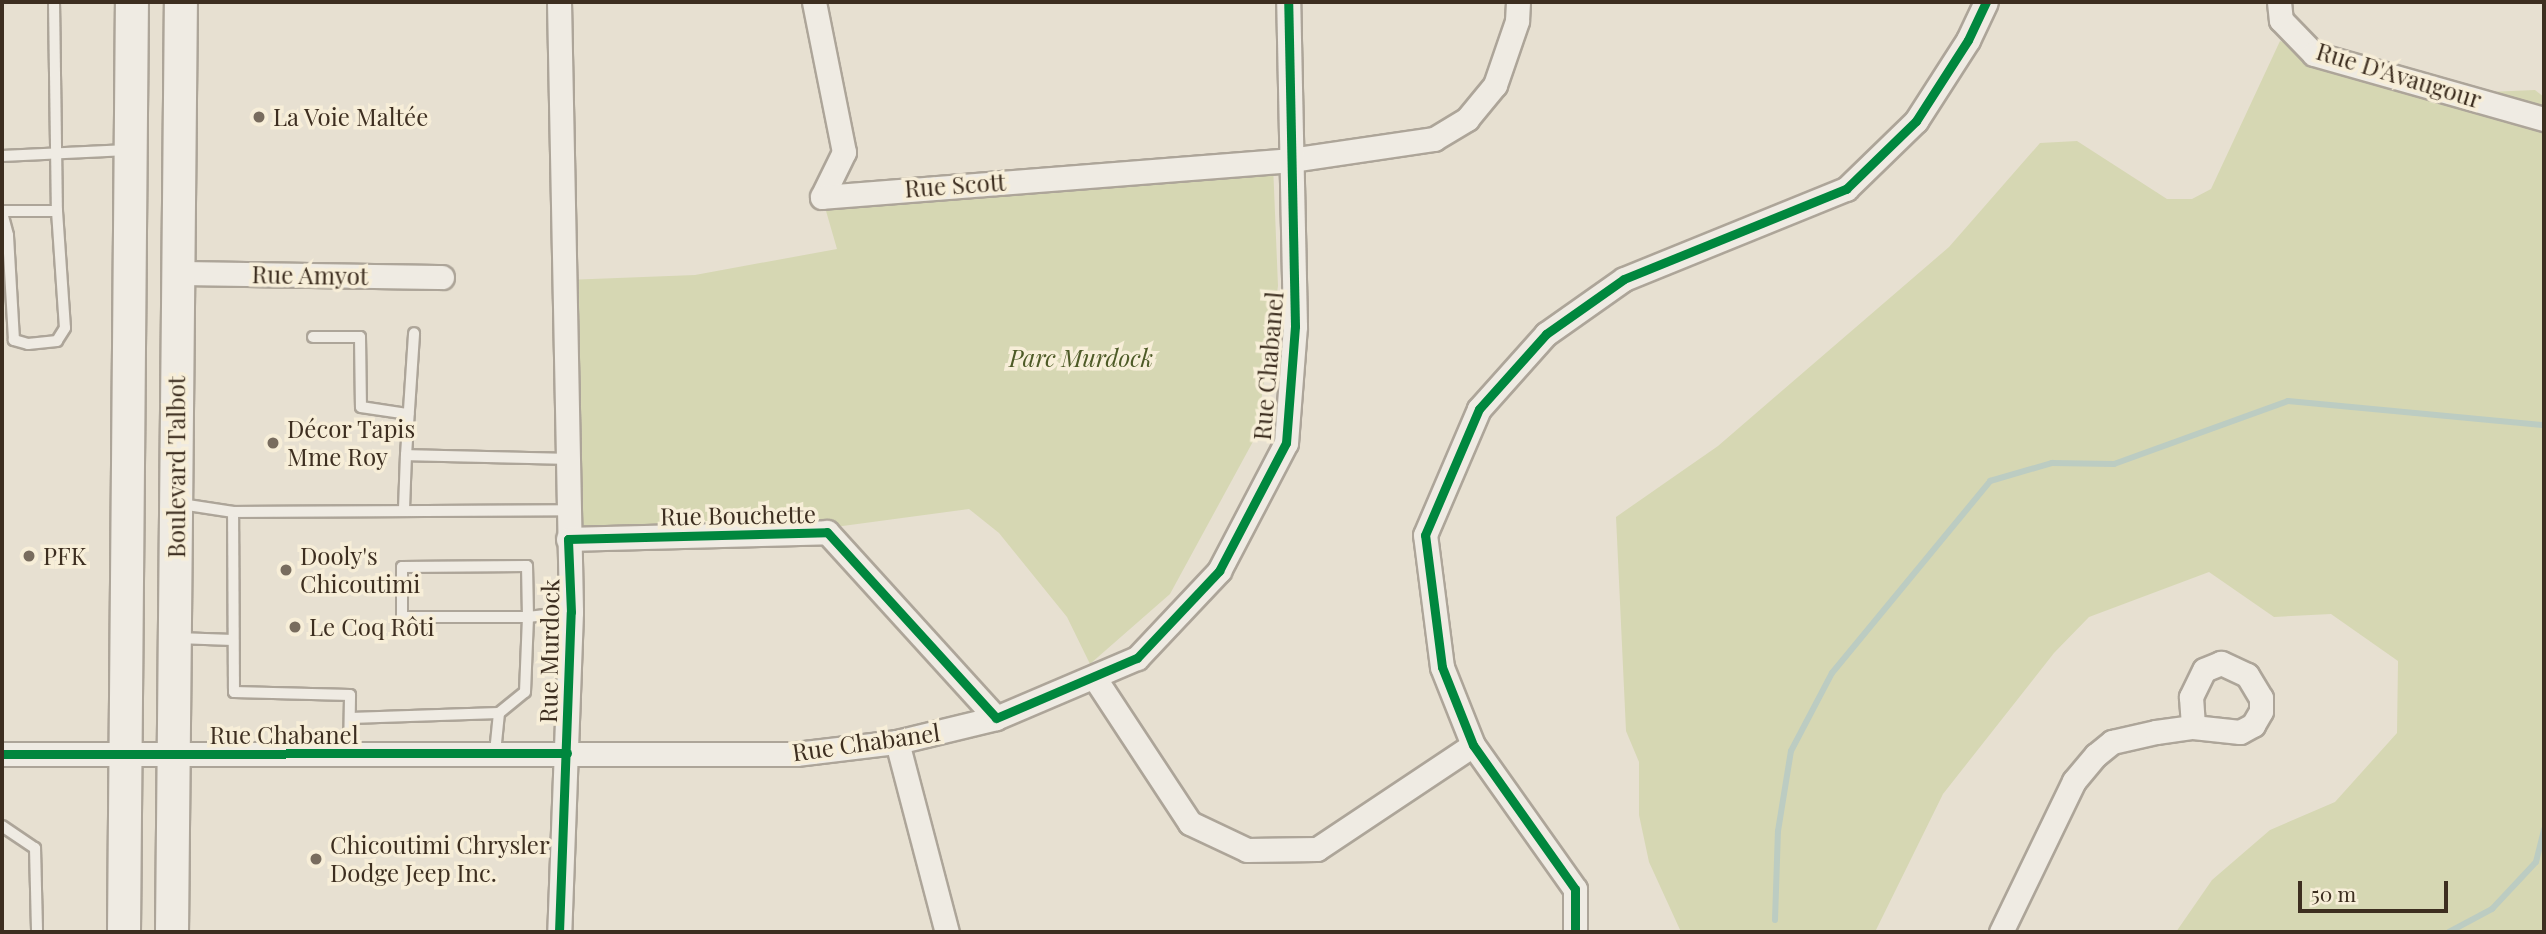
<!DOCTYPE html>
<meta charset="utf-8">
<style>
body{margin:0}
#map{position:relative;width:2546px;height:934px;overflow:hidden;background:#e7e0d1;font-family:"Playfair Display",serif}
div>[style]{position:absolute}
.green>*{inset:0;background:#d6d7b3}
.stream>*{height:6px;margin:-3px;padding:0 3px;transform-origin:3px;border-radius:3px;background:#bcccc2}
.roads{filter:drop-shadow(2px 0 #ada599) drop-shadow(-2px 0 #ada599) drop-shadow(0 2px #ada599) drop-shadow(0 -2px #ada599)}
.service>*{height:10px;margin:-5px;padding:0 5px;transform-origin:5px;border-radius:5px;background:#efebe3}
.minor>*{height:23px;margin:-11.5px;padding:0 11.5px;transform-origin:11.5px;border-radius:11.5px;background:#efebe3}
.secondary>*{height:32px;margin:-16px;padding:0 16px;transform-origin:16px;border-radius:16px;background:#efebe3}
.cycleway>*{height:9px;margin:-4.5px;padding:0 4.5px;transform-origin:4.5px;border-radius:4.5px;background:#00873e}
.dots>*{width:19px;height:19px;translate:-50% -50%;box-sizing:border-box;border:4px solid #f7eed8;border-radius:50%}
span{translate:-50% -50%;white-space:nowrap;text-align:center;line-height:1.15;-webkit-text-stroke:7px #f7eed8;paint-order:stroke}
.street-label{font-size:24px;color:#3d2e20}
.poi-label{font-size:24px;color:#3d2e20}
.left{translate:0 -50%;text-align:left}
.park-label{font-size:24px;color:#4d5a26;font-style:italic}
.frame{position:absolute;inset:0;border:4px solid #3d2e20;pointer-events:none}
.scale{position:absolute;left:2298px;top:881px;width:150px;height:32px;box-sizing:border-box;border:4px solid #3d2e20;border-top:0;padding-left:9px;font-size:21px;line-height:24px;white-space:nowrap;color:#3d2e20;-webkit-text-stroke:5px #f7eed8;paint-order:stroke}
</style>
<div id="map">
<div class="green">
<i style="clip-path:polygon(2280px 41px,2314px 54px,2464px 93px,2535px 90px,2544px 97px,2544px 932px,2176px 932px,2212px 880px,2270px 830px,2335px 802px,2397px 733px,2398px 661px,2331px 614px,2274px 617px,2209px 572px,2089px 617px,2054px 653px,1943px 794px,1875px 932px,1681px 932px,1649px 862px,1639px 815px,1639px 762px,1626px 731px,1616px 517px,1718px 446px,1949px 247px,2040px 143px,2077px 141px,2167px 199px,2192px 199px,2211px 189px)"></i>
<i style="clip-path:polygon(1273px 164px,1278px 286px,1256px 436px,1170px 594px,1090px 664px,1067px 617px,999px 533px,969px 509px,783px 534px,578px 539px,566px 280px,695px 275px,837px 249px,822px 197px)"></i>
</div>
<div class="stream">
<i style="left:1775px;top:920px;width:89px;rotate:-88.1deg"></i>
<i style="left:1778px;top:831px;width:81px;rotate:-80.8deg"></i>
<i style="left:1791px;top:751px;width:88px;rotate:-62.3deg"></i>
<i style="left:1832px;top:673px;width:249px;rotate:-50.5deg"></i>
<i style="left:1990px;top:481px;width:65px;rotate:-16.2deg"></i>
<i style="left:2052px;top:463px;width:62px;rotate:0.9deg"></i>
<i style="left:2114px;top:464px;width:185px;rotate:-19.9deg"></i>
<i style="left:2288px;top:401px;width:257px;rotate:5.4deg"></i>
<i style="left:2449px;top:932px;width:49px;rotate:-28.1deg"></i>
<i style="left:2492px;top:909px;width:64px;rotate:-46.9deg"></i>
<i style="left:2536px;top:862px;width:34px;rotate:-76deg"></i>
</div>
<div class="roads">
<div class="service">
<i style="left:54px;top:2px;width:209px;rotate:89.2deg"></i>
<i style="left:2px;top:156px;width:126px;rotate:-2.7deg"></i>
<i style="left:2px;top:211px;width:55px"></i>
<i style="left:57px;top:211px;width:117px;rotate:86.1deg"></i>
<i style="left:65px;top:328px;width:15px;rotate:122deg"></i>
<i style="left:57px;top:341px;width:29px;rotate:174deg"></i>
<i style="left:28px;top:344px;width:15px;rotate:-164deg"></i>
<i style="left:14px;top:340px;width:105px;rotate:-93.3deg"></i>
<i style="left:8px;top:235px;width:23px;rotate:-105deg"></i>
<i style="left:313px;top:337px;width:47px"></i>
<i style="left:360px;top:337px;width:70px;rotate:89.2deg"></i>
<i style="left:361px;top:407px;width:48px;rotate:8.5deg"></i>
<i style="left:406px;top:455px;width:122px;rotate:-86.2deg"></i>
<i style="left:181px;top:504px;width:53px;rotate:8.7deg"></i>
<i style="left:404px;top:509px;width:54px;rotate:-87.9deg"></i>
<i style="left:406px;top:455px;width:161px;rotate:1.4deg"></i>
<i style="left:177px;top:638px;width:56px;rotate:2deg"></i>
<i style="left:350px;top:718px;width:149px;rotate:-1.9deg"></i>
<i style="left:499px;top:713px;width:33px;rotate:-39deg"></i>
<i style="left:525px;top:692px;width:75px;rotate:-87.7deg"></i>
<i style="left:528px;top:617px;width:51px;rotate:-91.1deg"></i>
<i style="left:527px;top:566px;width:125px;rotate:179.5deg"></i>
<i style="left:402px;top:567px;width:50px;rotate:90deg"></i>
<i style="left:402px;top:617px;width:126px"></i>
<i style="left:528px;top:617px;width:43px;rotate:-6.6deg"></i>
<i style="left:495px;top:753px;width:40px;rotate:-84.3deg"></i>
<i style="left:349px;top:755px;width:60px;rotate:-89deg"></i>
<i style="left:350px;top:695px;width:116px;rotate:-178.5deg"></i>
<i style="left:234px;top:692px;width:180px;rotate:-90.3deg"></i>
<i style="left:233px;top:512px;width:335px;rotate:-0.3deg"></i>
<i style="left:2px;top:826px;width:40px;rotate:34deg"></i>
<i style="left:35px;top:848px;width:84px;rotate:88.6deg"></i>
</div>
<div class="minor">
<i style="left:559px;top:2px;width:610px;rotate:88.87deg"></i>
<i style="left:571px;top:612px;width:320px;rotate:92.1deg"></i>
<i style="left:814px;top:2px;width:153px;rotate:78.7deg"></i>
<i style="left:844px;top:152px;width:50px;rotate:116.1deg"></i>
<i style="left:822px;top:197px;width:470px;rotate:-4.5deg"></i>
<i style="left:1291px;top:160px;width:145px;rotate:-8.4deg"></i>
<i style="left:1434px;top:139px;width:39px;rotate:-31deg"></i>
<i style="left:1467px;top:119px;width:44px;rotate:-50.5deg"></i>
<i style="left:1495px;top:85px;width:68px;rotate:-71deg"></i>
<i style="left:1517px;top:21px;width:19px;rotate:-87deg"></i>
<i style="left:2279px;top:2px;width:18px;rotate:84deg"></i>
<i style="left:2281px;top:20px;width:47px;rotate:45.9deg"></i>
<i style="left:2314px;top:54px;width:239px;rotate:15.8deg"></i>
<i style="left:178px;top:273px;width:264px;rotate:0.9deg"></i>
<i style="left:568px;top:539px;width:259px;rotate:-1.5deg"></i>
<i style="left:827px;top:532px;width:251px;rotate:47.7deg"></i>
<i style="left:1096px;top:680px;width:171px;rotate:56.7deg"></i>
<i style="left:1190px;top:823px;width:63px;rotate:25.3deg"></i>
<i style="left:1247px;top:850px;width:70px;rotate:-0.8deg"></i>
<i style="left:1317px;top:849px;width:187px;rotate:-33.7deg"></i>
<i style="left:897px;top:742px;width:196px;rotate:75.3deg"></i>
<i style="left:2px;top:754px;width:794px"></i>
<i style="left:796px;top:754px;width:102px;rotate:-6.8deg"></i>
<i style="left:897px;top:742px;width:102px;rotate:-13.6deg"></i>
<i style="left:996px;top:718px;width:153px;rotate:-23.1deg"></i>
<i style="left:1137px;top:658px;width:120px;rotate:-46.7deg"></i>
<i style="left:1219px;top:571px;width:144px;rotate:-62.4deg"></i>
<i style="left:1286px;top:443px;width:117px;rotate:-85.6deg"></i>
<i style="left:1295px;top:326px;width:324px;rotate:-91.2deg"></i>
<i style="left:1575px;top:932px;width:43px;rotate:-90deg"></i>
<i style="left:1575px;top:889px;width:176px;rotate:-125.3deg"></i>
<i style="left:1473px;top:745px;width:84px;rotate:-111.7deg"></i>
<i style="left:1442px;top:667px;width:133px;rotate:-97.3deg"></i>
<i style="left:1425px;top:535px;width:137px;rotate:-66.8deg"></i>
<i style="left:1479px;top:409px;width:101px;rotate:-48.2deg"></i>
<i style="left:1546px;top:334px;width:95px;rotate:-35.2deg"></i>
<i style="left:1624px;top:279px;width:240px;rotate:-22.1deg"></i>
<i style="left:1846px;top:189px;width:98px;rotate:-44.2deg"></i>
<i style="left:1916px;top:121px;width:96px;rotate:-57.3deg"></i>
<i style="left:1968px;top:40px;width:42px;rotate:-64.7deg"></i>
<i style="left:2001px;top:932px;width:168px;rotate:-64.2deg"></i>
<i style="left:2074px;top:781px;width:34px;rotate:-50deg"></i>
<i style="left:2096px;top:755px;width:21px;rotate:-39deg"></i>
<i style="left:2112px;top:742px;width:45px;rotate:-12.8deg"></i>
<i style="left:2156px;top:732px;width:37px;rotate:-8deg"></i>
<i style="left:2193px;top:727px;width:47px;rotate:6.1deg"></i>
<i style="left:2240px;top:732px;width:15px;rotate:-28deg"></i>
<i style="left:2253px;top:725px;width:16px;rotate:-60deg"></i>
<i style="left:2261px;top:711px;width:13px;rotate:-90deg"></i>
<i style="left:2261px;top:698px;width:27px;rotate:-121deg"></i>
<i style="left:2247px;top:675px;width:29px;rotate:-155deg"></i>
<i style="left:2221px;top:663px;width:18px;rotate:158deg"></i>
<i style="left:2204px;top:670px;width:30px;rotate:116deg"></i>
<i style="left:2191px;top:697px;width:30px;rotate:86deg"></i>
</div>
<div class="secondary">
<i style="left:124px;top:932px;width:930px;rotate:-89.51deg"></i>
<i style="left:172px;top:932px;width:930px;rotate:-89.45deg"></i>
</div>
</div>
<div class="cycleway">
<i style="left:2px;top:754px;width:565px;rotate:-0.1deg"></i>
<i style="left:559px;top:932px;width:320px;rotate:-87.9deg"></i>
<i style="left:571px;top:612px;width:73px;rotate:-92.4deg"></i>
<i style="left:568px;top:539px;width:259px;rotate:-1.5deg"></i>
<i style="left:827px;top:532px;width:251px;rotate:47.7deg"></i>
<i style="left:996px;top:718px;width:153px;rotate:-23.1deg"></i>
<i style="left:1137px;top:658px;width:120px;rotate:-46.7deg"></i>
<i style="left:1219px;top:571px;width:144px;rotate:-62.4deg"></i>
<i style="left:1286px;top:443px;width:117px;rotate:-85.6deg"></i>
<i style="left:1295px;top:326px;width:324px;rotate:-91.2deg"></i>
<i style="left:1575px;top:932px;width:43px;rotate:-90deg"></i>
<i style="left:1575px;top:889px;width:176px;rotate:-125.3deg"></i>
<i style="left:1473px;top:745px;width:84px;rotate:-111.7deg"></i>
<i style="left:1442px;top:667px;width:133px;rotate:-97.3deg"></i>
<i style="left:1425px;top:535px;width:137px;rotate:-66.8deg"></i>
<i style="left:1479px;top:409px;width:101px;rotate:-48.2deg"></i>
<i style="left:1546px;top:334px;width:95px;rotate:-35.2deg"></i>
<i style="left:1624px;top:279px;width:240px;rotate:-22.1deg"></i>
<i style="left:1846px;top:189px;width:98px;rotate:-44.2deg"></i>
<i style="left:1916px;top:121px;width:96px;rotate:-57.3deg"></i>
<i style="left:1968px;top:40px;width:42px;rotate:-64.7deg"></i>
</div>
<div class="dots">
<i style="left:259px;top:117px;background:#786c5e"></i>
<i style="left:273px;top:443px;background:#786c5e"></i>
<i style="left:29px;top:556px;background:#786c5e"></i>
<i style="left:286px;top:570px;background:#786c5e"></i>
<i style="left:295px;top:627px;background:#786c5e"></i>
<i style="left:316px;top:859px;background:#786c5e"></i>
</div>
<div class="street-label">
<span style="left:2399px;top:75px;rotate:17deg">Rue D'Avaugour</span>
<span style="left:955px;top:185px;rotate:-4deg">Rue Scott</span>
<span style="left:310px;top:275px;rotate:1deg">Rue Amyot</span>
<span style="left:1268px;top:366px;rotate:-85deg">Rue Chabanel</span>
<span style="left:176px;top:467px;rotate:-90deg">Boulevard Talbot</span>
<span style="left:738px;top:515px;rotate:-1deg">Rue Bouchette</span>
<span style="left:549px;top:651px;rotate:-89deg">Rue Murdock</span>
<span style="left:284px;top:735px">Rue Chabanel</span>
<span style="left:866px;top:742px;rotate:-8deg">Rue Chabanel</span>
</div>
<div class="poi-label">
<span class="left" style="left:273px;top:117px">La Voie Maltée</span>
<span class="left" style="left:287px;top:443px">Décor Tapis<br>Mme Roy</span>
<span class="left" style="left:43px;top:556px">PFK</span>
<span class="left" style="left:300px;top:570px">Dooly's<br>Chicoutimi</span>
<span class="left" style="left:309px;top:627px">Le Coq Rôti</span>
<span class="left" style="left:330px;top:859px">Chicoutimi Chrysler<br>Dodge Jeep Inc.</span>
</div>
<div class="park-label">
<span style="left:1081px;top:358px">Parc Murdock</span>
</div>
<div class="frame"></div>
<div class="scale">50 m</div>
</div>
